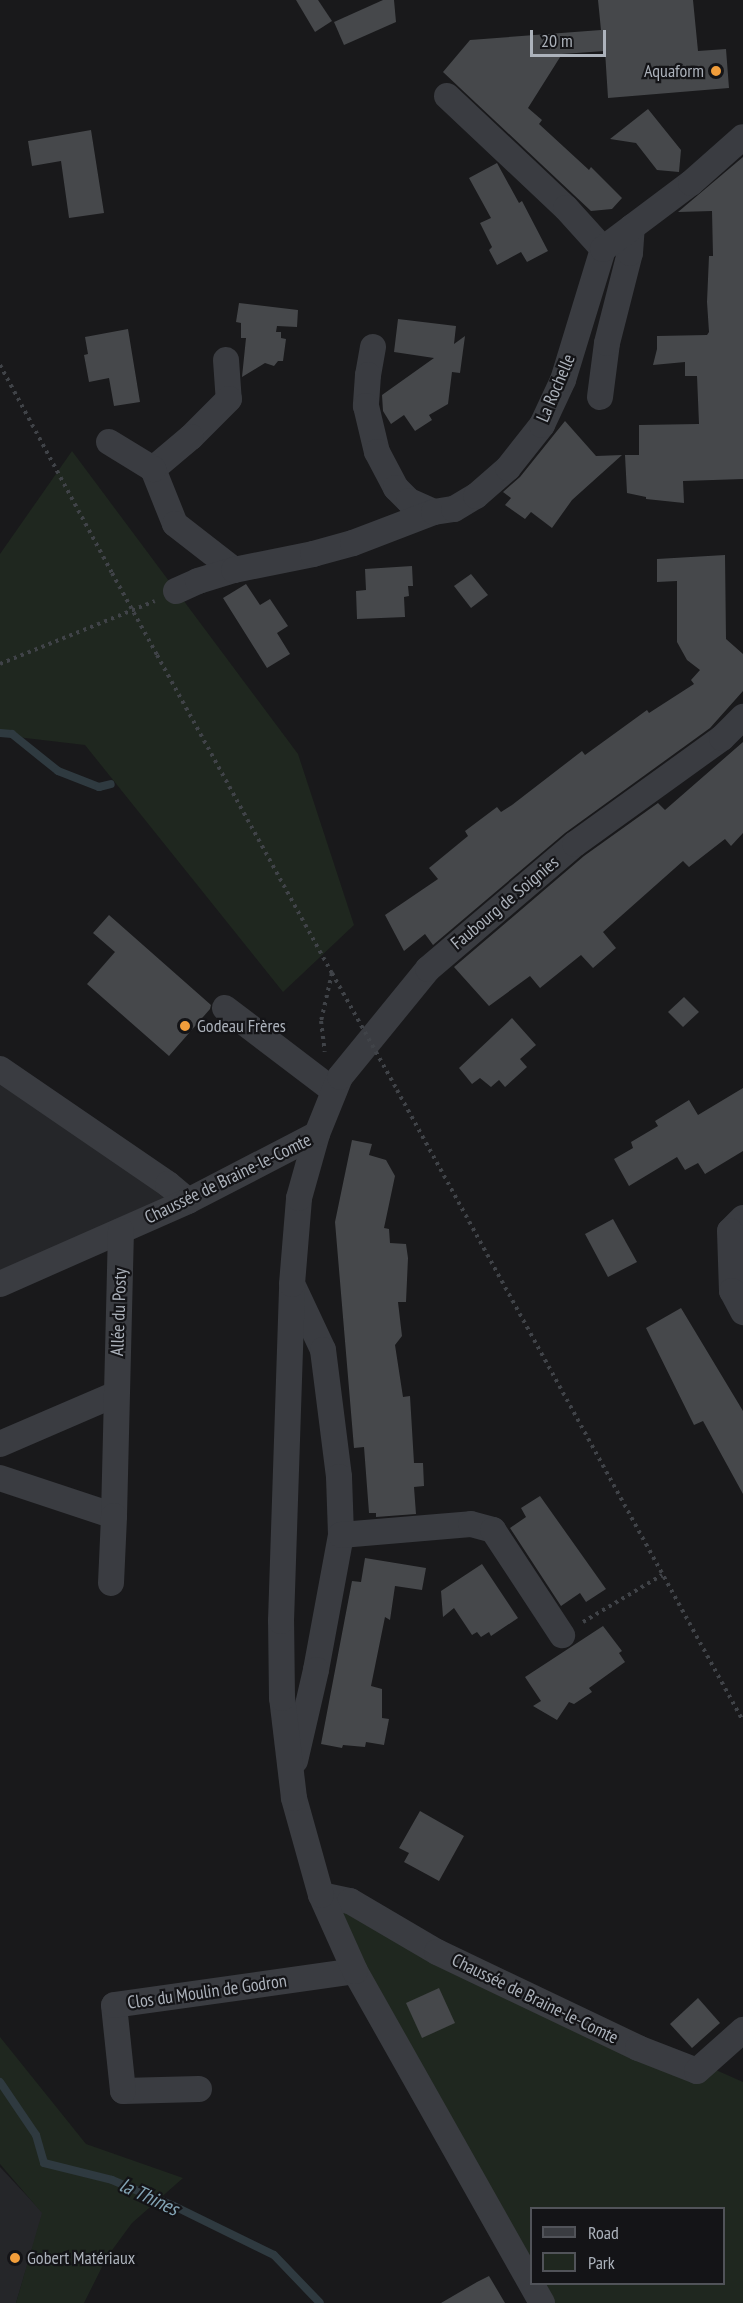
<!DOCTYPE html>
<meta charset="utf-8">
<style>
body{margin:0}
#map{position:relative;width:743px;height:2303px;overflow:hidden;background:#19191b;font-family:"PT Sans Narrow",sans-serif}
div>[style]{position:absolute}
.built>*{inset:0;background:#252629}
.green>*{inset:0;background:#1f271f}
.stream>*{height:8px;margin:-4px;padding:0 4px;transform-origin:4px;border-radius:4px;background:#2f3a40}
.building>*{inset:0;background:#46484b}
.path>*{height:4px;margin-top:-2px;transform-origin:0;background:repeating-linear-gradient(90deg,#404348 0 3px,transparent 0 7.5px)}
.minor>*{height:26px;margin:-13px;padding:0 13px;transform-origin:13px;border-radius:13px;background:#3a3c41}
.path-bridge>*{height:4px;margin-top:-2px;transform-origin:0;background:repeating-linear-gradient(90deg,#404348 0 3px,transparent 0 7.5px)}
.dots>*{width:16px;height:16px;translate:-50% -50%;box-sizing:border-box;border:3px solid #141417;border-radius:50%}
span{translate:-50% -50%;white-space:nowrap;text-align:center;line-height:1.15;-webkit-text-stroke:4.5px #141417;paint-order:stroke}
.poi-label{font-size:18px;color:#acb2bb}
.right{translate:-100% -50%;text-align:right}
.left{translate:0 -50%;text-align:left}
.street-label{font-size:18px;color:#acb2bb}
.water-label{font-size:20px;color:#83a4b5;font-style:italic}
.legend{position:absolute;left:530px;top:2207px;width:195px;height:78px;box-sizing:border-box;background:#141417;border:2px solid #515359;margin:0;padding:8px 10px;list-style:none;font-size:18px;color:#acb2bb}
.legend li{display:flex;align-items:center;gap:12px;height:30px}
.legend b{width:30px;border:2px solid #515359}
.scale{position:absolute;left:530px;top:30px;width:76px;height:27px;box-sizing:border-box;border:3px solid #acb2bb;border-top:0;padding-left:8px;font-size:18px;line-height:21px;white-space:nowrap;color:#acb2bb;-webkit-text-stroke:4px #141417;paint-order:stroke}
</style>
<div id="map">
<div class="built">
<i style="clip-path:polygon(0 1067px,188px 1201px,0 1283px)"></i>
<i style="clip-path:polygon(0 2167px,43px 2213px,16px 2303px,0 2303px)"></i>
</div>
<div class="green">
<i style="clip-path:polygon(72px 451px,298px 754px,354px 925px,283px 992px,85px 745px,0 735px,0 554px)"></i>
<i style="clip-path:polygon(evenodd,321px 1895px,743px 2082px,743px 2303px,542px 2303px,321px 1895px,532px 2208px,724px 2208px,724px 2284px,532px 2284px,532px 2208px)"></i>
<i style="clip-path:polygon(0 2037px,86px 2144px,183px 2178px,132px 2223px,107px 2257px,84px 2303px,16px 2303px,42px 2213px,0 2164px)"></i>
</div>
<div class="stream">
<i style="left:0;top:733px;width:12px;rotate:5deg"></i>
<i style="left:12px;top:734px;width:59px;rotate:38.8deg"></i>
<i style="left:58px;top:771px;width:44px;rotate:21.3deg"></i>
<i style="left:99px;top:787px;width:12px;rotate:-14deg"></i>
<i style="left:0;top:2082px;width:64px;rotate:55.8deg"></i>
<i style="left:36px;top:2135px;width:29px;rotate:74deg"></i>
<i style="left:44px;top:2163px;width:70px;rotate:14deg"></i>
<i style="left:112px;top:2180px;width:67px;rotate:22.8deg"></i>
<i style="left:174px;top:2206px;width:111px;rotate:26.1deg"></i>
<i style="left:274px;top:2255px;width:66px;rotate:46.2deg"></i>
</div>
<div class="building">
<i style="clip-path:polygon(296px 0,318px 0,332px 21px,315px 32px)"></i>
<i style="clip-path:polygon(383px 0,394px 0,396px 22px,344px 45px,334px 22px)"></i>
<i style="clip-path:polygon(598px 0,693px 0,698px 51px,726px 49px,729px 88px,608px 98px,605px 51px,562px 54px,528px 108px,542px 120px,539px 124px,589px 170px,591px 167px,622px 198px,612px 209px,591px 211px,443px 72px,470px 40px,601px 30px)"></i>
<i style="clip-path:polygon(648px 109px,681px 150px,679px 172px,657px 170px,636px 143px,610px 139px)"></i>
<i style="clip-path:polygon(91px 130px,104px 213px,69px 218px,61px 161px,32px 166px,28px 141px)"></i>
<i style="clip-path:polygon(743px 157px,743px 479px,683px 481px,684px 503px,646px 499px,646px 497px,627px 493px,625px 455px,639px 455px,639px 425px,699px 424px,697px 376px,685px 376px,685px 362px,653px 365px,657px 349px,657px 336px,707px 335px,709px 332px,707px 302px,709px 256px,713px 256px,712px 211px,678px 212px)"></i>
<i style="clip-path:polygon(497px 163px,519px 203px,522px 201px,548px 251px,527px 262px,521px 252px,497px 265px,489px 250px,492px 247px,480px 223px,491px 218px,469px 178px)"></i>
<i style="clip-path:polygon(239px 303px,298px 310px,297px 327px,277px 326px,276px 332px,281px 332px,281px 338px,286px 339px,283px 361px,278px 361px,274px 366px,265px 363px,242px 377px,246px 338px,241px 338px,241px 323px,236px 322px)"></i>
<i style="clip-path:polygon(398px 319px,456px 326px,454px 344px,465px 336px,460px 373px,452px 372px,448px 404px,429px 415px,432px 420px,415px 431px,404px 415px,391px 424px,383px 411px,382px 395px,434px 358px,394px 352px)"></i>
<i style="clip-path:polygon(128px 329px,140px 402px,114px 406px,109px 378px,89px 382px,84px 355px,88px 354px,85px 337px)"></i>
<i style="clip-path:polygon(565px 421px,596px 456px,622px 455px,572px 500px,552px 528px,531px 512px,525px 519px,505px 505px,511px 498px,503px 492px,520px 477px)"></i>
<i style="clip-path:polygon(725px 555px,726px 639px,743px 654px,743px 691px,710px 728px,565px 833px,433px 945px,425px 934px,404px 951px,385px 915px,438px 879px,429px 868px,468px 836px,465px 831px,497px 807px,501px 812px,512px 805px,582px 751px,585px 755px,647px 710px,649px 713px,694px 684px,691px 680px,700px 670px,687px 660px,677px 642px,677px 581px,657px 582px,657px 559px)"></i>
<i style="clip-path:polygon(412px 566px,413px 586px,408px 586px,409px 596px,404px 597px,405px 617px,357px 619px,356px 591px,366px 590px,365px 569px)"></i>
<i style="clip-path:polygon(471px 574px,488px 595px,471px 608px,454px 586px)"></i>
<i style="clip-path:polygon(246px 584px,260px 605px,270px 599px,288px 626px,277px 633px,290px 654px,267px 668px,223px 598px)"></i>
<i style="clip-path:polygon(743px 742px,743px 833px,731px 846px,725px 839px,689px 867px,683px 861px,603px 932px,616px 948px,593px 968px,581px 955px,540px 988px,530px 976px,489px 1006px,454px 967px,584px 856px,658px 803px,665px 810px)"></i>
<i style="clip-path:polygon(109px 915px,211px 1005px,210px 1009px,169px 1056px,87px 984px,115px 952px,93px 933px)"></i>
<i style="clip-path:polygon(684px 997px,699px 1012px,683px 1027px,668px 1012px)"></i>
<i style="clip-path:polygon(512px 1018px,536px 1045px,520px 1059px,527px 1067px,505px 1087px,499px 1080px,491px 1087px,480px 1078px,472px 1084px,459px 1068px)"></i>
<i style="clip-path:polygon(743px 1088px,743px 1151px,705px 1174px,698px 1163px,685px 1170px,677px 1157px,629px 1186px,614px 1159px,633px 1148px,631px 1142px,658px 1126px,655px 1121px,689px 1100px,698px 1115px)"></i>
<i style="clip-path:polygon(352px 1140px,372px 1144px,369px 1155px,386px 1160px,395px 1176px,384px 1228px,389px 1229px,390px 1243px,406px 1244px,408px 1258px,406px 1302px,398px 1302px,402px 1336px,395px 1345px,403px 1397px,410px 1396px,414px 1463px,423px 1463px,424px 1486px,414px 1487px,416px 1514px,376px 1517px,376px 1513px,369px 1513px,364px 1447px,354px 1448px,335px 1222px)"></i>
<i style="clip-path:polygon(613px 1219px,637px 1262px,608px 1277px,585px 1234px)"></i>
<i style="clip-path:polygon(681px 1308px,743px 1411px,743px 1494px,703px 1421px,694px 1425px,646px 1328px)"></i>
<i style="clip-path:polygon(540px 1496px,606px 1589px,586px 1602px,580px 1593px,561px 1606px,510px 1528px,526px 1517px,521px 1508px)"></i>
<i style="clip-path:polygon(365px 1558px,426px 1568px,422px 1590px,395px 1586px,390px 1620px,385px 1617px,371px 1686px,382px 1689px,382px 1718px,389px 1719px,384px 1745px,366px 1742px,365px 1747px,343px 1745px,342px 1748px,321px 1744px,352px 1581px,361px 1582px)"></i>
<i style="clip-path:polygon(482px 1564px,518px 1618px,491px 1636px,489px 1632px,481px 1637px,477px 1632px,472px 1635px,454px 1608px,443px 1617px,441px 1591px)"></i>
<i style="clip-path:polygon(603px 1626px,622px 1651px,619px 1653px,625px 1662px,589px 1688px,592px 1692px,574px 1704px,569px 1702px,557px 1720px,533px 1706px,541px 1701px,525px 1677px)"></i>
<i style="clip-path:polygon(420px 1811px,464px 1836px,439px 1881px,404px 1862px,409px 1853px,399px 1848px)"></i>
<i style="clip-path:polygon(439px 1988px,455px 2023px,422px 2038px,406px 2003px)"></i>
<i style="clip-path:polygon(698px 1998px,720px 2023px,692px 2048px,670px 2024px)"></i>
<i style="clip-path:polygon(489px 2276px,505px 2303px,441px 2303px,477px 2282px)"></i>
</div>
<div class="path">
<i style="left:0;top:365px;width:236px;rotate:61.7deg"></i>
<i style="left:157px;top:655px;width:363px;rotate:61.2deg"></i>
<i style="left:332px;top:973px;width:49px;rotate:102.9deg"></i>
<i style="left:321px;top:1021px;width:31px;rotate:83deg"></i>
<i style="left:0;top:664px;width:167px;rotate:-22.1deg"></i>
<i style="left:397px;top:1090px;width:720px;rotate:61.26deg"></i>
<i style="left:583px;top:1622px;width:92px;rotate:-30.7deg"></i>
</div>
<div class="minor">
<i style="left:447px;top:96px;width:163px;rotate:43.3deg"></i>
<i style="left:566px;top:208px;width:55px;rotate:47.9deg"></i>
<i style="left:373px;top:347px;width:28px;rotate:100deg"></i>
<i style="left:368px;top:375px;width:31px;rotate:94deg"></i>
<i style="left:366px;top:406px;width:47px;rotate:76.6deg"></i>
<i style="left:377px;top:452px;width:41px;rotate:62.2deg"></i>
<i style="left:396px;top:488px;width:18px;rotate:45deg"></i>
<i style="left:409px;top:501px;width:27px;rotate:24deg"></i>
<i style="left:226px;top:360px;width:39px;rotate:86deg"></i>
<i style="left:229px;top:399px;width:54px;rotate:135deg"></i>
<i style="left:191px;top:437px;width:50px;rotate:139.9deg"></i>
<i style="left:153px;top:469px;width:59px;rotate:68.2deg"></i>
<i style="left:175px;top:524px;width:75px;rotate:37.9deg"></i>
<i style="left:600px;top:397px;width:54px;rotate:-82.6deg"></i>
<i style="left:607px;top:343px;width:93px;rotate:-75.7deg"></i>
<i style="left:630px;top:253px;width:26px;rotate:-86deg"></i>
<i style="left:109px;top:442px;width:52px;rotate:31.5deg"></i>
<i style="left:176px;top:591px;width:24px;rotate:-24deg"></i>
<i style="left:198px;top:581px;width:38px;rotate:-17deg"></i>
<i style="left:234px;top:570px;width:81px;rotate:-11.4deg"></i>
<i style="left:313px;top:554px;width:41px;rotate:-15.4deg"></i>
<i style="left:353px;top:543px;width:87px;rotate:-20.9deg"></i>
<i style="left:434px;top:512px;width:20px;rotate:-9deg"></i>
<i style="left:454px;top:509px;width:26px;rotate:-31deg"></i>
<i style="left:476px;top:496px;width:43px;rotate:-41.2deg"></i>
<i style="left:508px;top:468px;width:55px;rotate:-51.7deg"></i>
<i style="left:542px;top:425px;width:50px;rotate:-65deg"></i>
<i style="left:563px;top:380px;width:137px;rotate:-73deg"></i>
<i style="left:603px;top:249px;width:110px;rotate:-36.9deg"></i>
<i style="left:691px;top:183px;width:69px;rotate:-41.5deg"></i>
<i style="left:225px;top:1008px;width:137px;rotate:37.3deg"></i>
<i style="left:0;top:1069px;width:204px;rotate:34.4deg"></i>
<i style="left:168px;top:1184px;width:26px;rotate:40deg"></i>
<i style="left:743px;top:1218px;width:18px;rotate:135deg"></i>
<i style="left:730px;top:1231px;width:60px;rotate:88.1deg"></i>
<i style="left:732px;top:1291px;width:24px;rotate:62deg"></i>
<i style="left:0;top:1284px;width:206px;rotate:-23.8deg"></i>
<i style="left:188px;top:1201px;width:145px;rotate:-27.4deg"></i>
<i style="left:294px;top:1288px;width:68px;rotate:64.9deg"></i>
<i style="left:323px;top:1350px;width:128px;rotate:82.8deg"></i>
<i style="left:339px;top:1477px;width:58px;rotate:88deg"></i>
<i style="left:341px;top:1535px;width:137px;rotate:100.5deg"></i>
<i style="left:316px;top:1670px;width:93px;rotate:103deg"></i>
<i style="left:0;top:1444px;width:126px;rotate:-23.3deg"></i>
<i style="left:0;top:1478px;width:120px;rotate:18.4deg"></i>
<i style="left:114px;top:1516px;width:285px;rotate:-88.6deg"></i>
<i style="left:341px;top:1535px;width:130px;rotate:-4.8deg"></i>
<i style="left:471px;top:1524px;width:23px;rotate:15deg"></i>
<i style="left:493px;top:1530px;width:126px;rotate:56.7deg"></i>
<i style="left:111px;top:1583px;width:67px;rotate:-87.4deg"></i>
<i style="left:321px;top:1895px;width:30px;rotate:12deg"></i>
<i style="left:350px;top:1901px;width:101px;rotate:30.4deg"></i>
<i style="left:437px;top:1952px;width:223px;rotate:25.5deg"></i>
<i style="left:638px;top:2048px;width:63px;rotate:21.3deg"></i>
<i style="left:697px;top:2071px;width:62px;rotate:-41.7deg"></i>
<i style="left:199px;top:2089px;width:76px;rotate:178.5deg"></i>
<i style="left:123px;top:2091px;width:86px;rotate:-96deg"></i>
<i style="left:114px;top:2005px;width:243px;rotate:-8deg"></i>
<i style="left:542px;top:2303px;width:381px;rotate:-119.4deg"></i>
<i style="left:355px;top:1971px;width:83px;rotate:-114.1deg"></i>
<i style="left:321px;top:1895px;width:101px;rotate:-105.6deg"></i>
<i style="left:294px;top:1798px;width:101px;rotate:-96.8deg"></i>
<i style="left:282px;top:1698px;width:77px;rotate:-90.7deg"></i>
<i style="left:281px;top:1621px;width:337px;rotate:-88.1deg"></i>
<i style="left:292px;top:1284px;width:86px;rotate:-85.3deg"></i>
<i style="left:299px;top:1198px;width:66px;rotate:-74.3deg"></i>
<i style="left:317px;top:1134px;width:61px;rotate:-68deg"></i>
<i style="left:340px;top:1077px;width:139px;rotate:-50.8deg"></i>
<i style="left:428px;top:969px;width:193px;rotate:-40.4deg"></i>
<i style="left:575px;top:844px;width:181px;rotate:-35.8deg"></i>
<i style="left:722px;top:738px;width:30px;rotate:-45deg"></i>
</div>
<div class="path-bridge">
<i style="left:112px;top:573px;width:94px;rotate:61.2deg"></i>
<i style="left:332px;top:973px;width:134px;rotate:60.9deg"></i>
</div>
<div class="dots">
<i style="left:716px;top:71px;background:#f29e3b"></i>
<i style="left:185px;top:1026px;background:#f29e3b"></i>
<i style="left:15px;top:2258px;background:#f29e3b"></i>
</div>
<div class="poi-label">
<span class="right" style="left:704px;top:71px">Aquaform</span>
<span class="left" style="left:197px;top:1026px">Godeau Frères</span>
<span class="left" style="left:27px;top:2258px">Gobert Matériaux</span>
</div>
<div class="street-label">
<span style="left:556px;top:388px;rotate:-67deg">La Rochelle</span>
<span style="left:505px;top:903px;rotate:-40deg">Faubourg de Soignies</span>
<span style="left:228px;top:1179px;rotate:-26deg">Chaussée de Braine-le-Comte</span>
<span style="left:119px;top:1312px;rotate:-88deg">Allée du Posty</span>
<span style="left:207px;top:1992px;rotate:-8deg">Clos du Moulin de Godron</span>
<span style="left:535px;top:1999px;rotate:26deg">Chaussée de Braine-le-Comte</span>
</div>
<div class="water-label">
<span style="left:149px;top:2197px;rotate:25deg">la Thines</span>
</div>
<ul class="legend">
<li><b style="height:8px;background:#3a3c41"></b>Road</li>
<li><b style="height:16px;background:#1f271f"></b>Park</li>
</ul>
<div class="scale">20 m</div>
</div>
